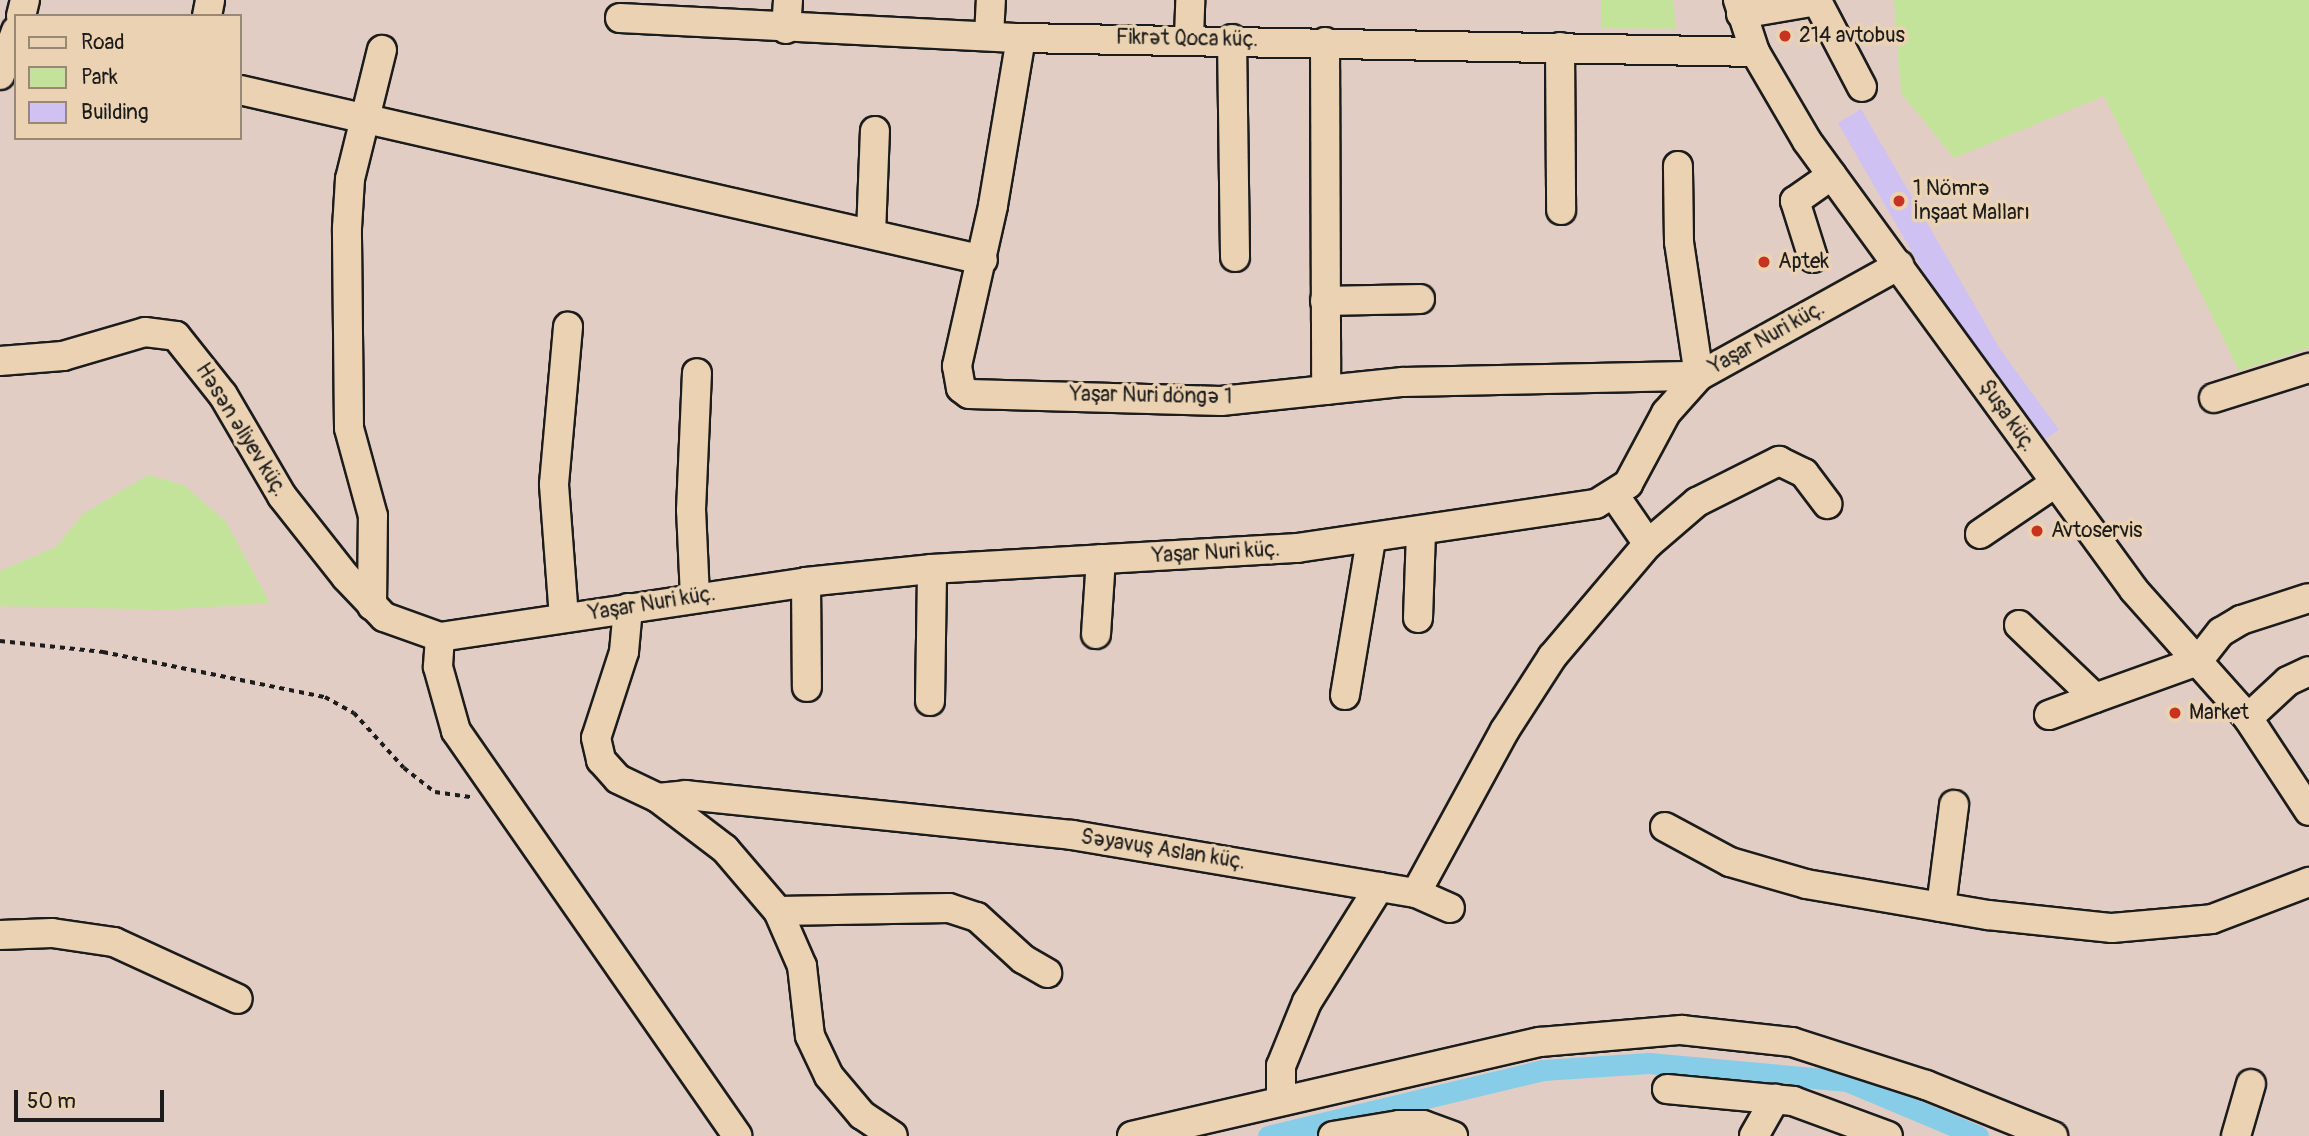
<!DOCTYPE html>
<meta charset="utf-8">
<style>
body{margin:0}
#map{position:relative;width:2309px;height:1136px;overflow:hidden;background:#e2cdc5;font-family:Pangolin,sans-serif}
div>[style]{position:absolute}
.green>*{inset:0;background:#c3e39b}
.canal>*{height:21px;margin:-10.5px;padding:0 10.5px;transform-origin:10.5px;border-radius:10.5px;background:#87cde8}
.building>*{inset:0;background:#cfc1f2}
.path>*{height:3.5px;margin-top:-1.75px;transform-origin:0;background:repeating-linear-gradient(90deg,#1c1c1c 0 5px,transparent 0 10px)}
.roads{filter:drop-shadow(2px 0 #1c1c1c) drop-shadow(-2px 0 #1c1c1c) drop-shadow(0 2px #1c1c1c) drop-shadow(0 -2px #1c1c1c)}
.minor>*{height:28px;margin:-14px;padding:0 14px;transform-origin:14px;border-radius:14px;background:#ead2b2}
.dots>*{width:19px;height:19px;translate:-50% -50%;box-sizing:border-box;border:4px solid #ead2b2;border-radius:50%}
span{translate:-50% -50%;white-space:nowrap;text-align:center;line-height:1.15;-webkit-text-stroke:7px #ead2b2;paint-order:stroke}
.poi-label{font-size:21px;color:#1c1c1c}
.left{translate:0 -50%;text-align:left}
.street-label{font-size:21px;color:#1c1c1c}
.legend{position:absolute;left:14px;top:14px;width:228px;height:126px;box-sizing:border-box;background:#ead2b2;border:2px solid #988976;margin:0;padding:9px 12px;list-style:none;font-size:21px;color:#1c1c1c}
.legend li{display:flex;align-items:center;gap:14px;height:35px}
.legend b{width:35px;border:2px solid #988976}
.scale{position:absolute;left:14px;top:1090px;width:150px;height:32px;box-sizing:border-box;border:4px solid #1c1c1c;border-top:0;padding-left:9px;font-size:21px;line-height:24px;white-space:nowrap;color:#1c1c1c;-webkit-text-stroke:5px #ead2b2;paint-order:stroke}
</style>
<div id="map">
<div class="green">
<i style="clip-path:polygon(1601px 0,1673px 0,1676px 29px,1601px 28px)"></i>
<i style="clip-path:polygon(1894px 0,2309px 0,2309px 348px,2239px 371px,2104px 96px,1954px 158px,1901px 93px)"></i>
<i style="clip-path:polygon(148px 475px,184px 485px,226px 522px,270px 603px,165px 610px,0 606px,0 571px,56px 547px,83px 514px)"></i>
</div>
<div class="canal">
<i style="left:1268px;top:1136px;width:283px;rotate:-13.5deg"></i>
<i style="left:1543px;top:1070px;width:106px;rotate:-3.8deg"></i>
<i style="left:1649px;top:1063px;width:199px;rotate:5.2deg"></i>
<i style="left:1847px;top:1081px;width:142px;rotate:22.8deg"></i>
</div>
<div class="building">
<i style="clip-path:polygon(1861px 109px,2000px 349px,2059px 430px,2045px 439px,1927px 278px,1838px 123px)"></i>
</div>
<div class="path">
<i style="left:0;top:641px;width:104px;rotate:6.1deg"></i>
<i style="left:103px;top:652px;width:227px;rotate:11.5deg"></i>
<i style="left:325px;top:697px;width:33px;rotate:29deg"></i>
<i style="left:354px;top:713px;width:74px;rotate:47.7deg"></i>
<i style="left:404px;top:768px;width:39px;rotate:38deg"></i>
<i style="left:435px;top:792px;width:37px;rotate:8deg"></i>
</div>
<div class="roads">
<div class="minor">
<i style="left:1738px;top:0;width:55px;rotate:71.9deg"></i>
<i style="left:1755px;top:52px;width:103px;rotate:59.7deg"></i>
<i style="left:1807px;top:141px;width:555px;rotate:53.93deg"></i>
<i style="left:2134px;top:590px;width:171px;rotate:48.3deg"></i>
<i style="left:2248px;top:718px;width:111px;rotate:56.7deg"></i>
<i style="left:1741px;top:14px;width:77px;rotate:-9.7deg"></i>
<i style="left:1817px;top:1px;width:97px;rotate:62.4deg"></i>
<i style="left:21px;top:16px;width:16px;rotate:-76deg"></i>
<i style="left:207px;top:16px;width:16px;rotate:-79deg"></i>
<i style="left:620px;top:18px;width:401px;rotate:2.9deg"></i>
<i style="left:1021px;top:38px;width:734px;rotate:1.09deg"></i>
<i style="left:786px;top:29px;width:29px;rotate:-86deg"></i>
<i style="left:989px;top:36px;width:36px;rotate:-87deg"></i>
<i style="left:1021px;top:38px;width:170px;rotate:99.5deg"></i>
<i style="left:993px;top:206px;width:164px;rotate:102.7deg"></i>
<i style="left:957px;top:366px;width:22px;rotate:80deg"></i>
<i style="left:961px;top:388px;width:10px;rotate:37deg"></i>
<i style="left:969px;top:394px;width:252px;rotate:1.6deg"></i>
<i style="left:1221px;top:401px;width:183px;rotate:-6deg"></i>
<i style="left:1403px;top:382px;width:296px;rotate:-1.2deg"></i>
<i style="left:1699px;top:376px;width:135px;rotate:-98.5deg"></i>
<i style="left:1679px;top:242px;width:76px;rotate:-90.8deg"></i>
<i style="left:1189px;top:38px;width:38px;rotate:-88deg"></i>
<i style="left:1232px;top:39px;width:218px;rotate:89.2deg"></i>
<i style="left:1325px;top:42px;width:348px;rotate:89.8deg"></i>
<i style="left:1560px;top:47px;width:163px;rotate:89.6deg"></i>
<i style="left:0;top:75px;width:47px;rotate:-70deg"></i>
<i style="left:240px;top:90px;width:762px;rotate:12.89deg"></i>
<i style="left:871px;top:234px;width:103px;rotate:-87.8deg"></i>
<i style="left:1813px;top:258px;width:60px;rotate:-107.5deg"></i>
<i style="left:1795px;top:201px;width:45px;rotate:-35.1deg"></i>
<i style="left:1325px;top:301px;width:95px;rotate:-1.2deg"></i>
<i style="left:0;top:361px;width:63px;rotate:-4.5deg"></i>
<i style="left:63px;top:356px;width:85px;rotate:-16.3deg"></i>
<i style="left:145px;top:332px;width:31px;rotate:7deg"></i>
<i style="left:176px;top:336px;width:75px;rotate:51.5deg"></i>
<i style="left:223px;top:395px;width:117px;rotate:59.7deg"></i>
<i style="left:282px;top:496px;width:103px;rotate:51.7deg"></i>
<i style="left:346px;top:577px;width:55px;rotate:46.5deg"></i>
<i style="left:384px;top:617px;width:59px;rotate:19.7deg"></i>
<i style="left:440px;top:637px;width:370px;rotate:-8.5deg"></i>
<i style="left:806px;top:582px;width:127px;rotate:-5.9deg"></i>
<i style="left:932px;top:569px;width:366px;rotate:-3.3deg"></i>
<i style="left:1297px;top:548px;width:302px;rotate:-8.4deg"></i>
<i style="left:1596px;top:504px;width:38px;rotate:-32deg"></i>
<i style="left:1628px;top:484px;width:81px;rotate:-61.8deg"></i>
<i style="left:1666px;top:413px;width:50px;rotate:-48.3deg"></i>
<i style="left:1699px;top:376px;width:229px;rotate:-29deg"></i>
<i style="left:2214px;top:398px;width:100px;rotate:-17.5deg"></i>
<i style="left:1980px;top:534px;width:91px;rotate:-34.2deg"></i>
<i style="left:1648px;top:544px;width:65px;rotate:-40.6deg"></i>
<i style="left:1697px;top:502px;width:92px;rotate:-26.6deg"></i>
<i style="left:1779px;top:461px;width:28px;rotate:26deg"></i>
<i style="left:1804px;top:473px;width:39px;rotate:53deg"></i>
<i style="left:806px;top:582px;width:105px;rotate:89.5deg"></i>
<i style="left:695px;top:597px;width:87px;rotate:-92.6deg"></i>
<i style="left:691px;top:510px;width:137px;rotate:-87.5deg"></i>
<i style="left:372px;top:606px;width:90px;rotate:-89.4deg"></i>
<i style="left:373px;top:516px;width:91px;rotate:-105.3deg"></i>
<i style="left:349px;top:428px;width:200px;rotate:-90.6deg"></i>
<i style="left:347px;top:228px;width:49px;rotate:-86.5deg"></i>
<i style="left:350px;top:179px;width:133px;rotate:-76.1deg"></i>
<i style="left:628px;top:608px;width:44px;rotate:95.2deg"></i>
<i style="left:624px;top:652px;width:90px;rotate:108deg"></i>
<i style="left:596px;top:738px;width:23px;rotate:77deg"></i>
<i style="left:601px;top:760px;width:25px;rotate:48deg"></i>
<i style="left:618px;top:779px;width:44px;rotate:25.4deg"></i>
<i style="left:658px;top:798px;width:28px;rotate:-6deg"></i>
<i style="left:686px;top:795px;width:388px;rotate:5.9deg"></i>
<i style="left:1072px;top:835px;width:349px;rotate:9.6deg"></i>
<i style="left:1416px;top:893px;width:186px;rotate:-61.4deg"></i>
<i style="left:1505px;top:730px;width:87px;rotate:-57.2deg"></i>
<i style="left:1552px;top:657px;width:148px;rotate:-49.7deg"></i>
<i style="left:1648px;top:544px;width:58px;rotate:-124.5deg"></i>
<i style="left:564px;top:618px;width:134px;rotate:-94.3deg"></i>
<i style="left:554px;top:484px;width:158px;rotate:-84.9deg"></i>
<i style="left:1418px;top:618px;width:85px;rotate:-88deg"></i>
<i style="left:2019px;top:625px;width:105px;rotate:43.8deg"></i>
<i style="left:2095px;top:698px;width:109px;rotate:-19.8deg"></i>
<i style="left:2198px;top:661px;width:37px;rotate:-52deg"></i>
<i style="left:2221px;top:632px;width:23px;rotate:-31deg"></i>
<i style="left:2241px;top:620px;width:71px;rotate:-17.9deg"></i>
<i style="left:1096px;top:634px;width:75px;rotate:-86.2deg"></i>
<i style="left:440px;top:637px;width:30px;rotate:94deg"></i>
<i style="left:438px;top:667px;width:66px;rotate:74.3deg"></i>
<i style="left:456px;top:731px;width:493px;rotate:55.2deg"></i>
<i style="left:1345px;top:695px;width:157px;rotate:-80.5deg"></i>
<i style="left:930px;top:701px;width:132px;rotate:-89.1deg"></i>
<i style="left:2049px;top:715px;width:49px;rotate:-20.3deg"></i>
<i style="left:2248px;top:718px;width:54px;rotate:-42.8deg"></i>
<i style="left:2288px;top:681px;width:23px;rotate:-25deg"></i>
<i style="left:658px;top:798px;width:84px;rotate:37.3deg"></i>
<i style="left:725px;top:849px;width:82px;rotate:49.5deg"></i>
<i style="left:778px;top:911px;width:60px;rotate:66.4deg"></i>
<i style="left:802px;top:966px;width:70px;rotate:83.5deg"></i>
<i style="left:810px;top:1036px;width:44px;rotate:64.6deg"></i>
<i style="left:829px;top:1076px;width:51px;rotate:49.8deg"></i>
<i style="left:862px;top:1115px;width:37px;rotate:34deg"></i>
<i style="left:1665px;top:827px;width:74px;rotate:28.3deg"></i>
<i style="left:1730px;top:862px;width:79px;rotate:16.1deg"></i>
<i style="left:1806px;top:884px;width:185px;rotate:9.7deg"></i>
<i style="left:1988px;top:915px;width:125px;rotate:6deg"></i>
<i style="left:2112px;top:928px;width:100px;rotate:-5.1deg"></i>
<i style="left:2212px;top:919px;width:104px;rotate:-20.9deg"></i>
<i style="left:1416px;top:893px;width:37px;rotate:24deg"></i>
<i style="left:1941px;top:907px;width:103px;rotate:-82.7deg"></i>
<i style="left:778px;top:911px;width:171px;rotate:-1deg"></i>
<i style="left:949px;top:908px;width:29px;rotate:18deg"></i>
<i style="left:977px;top:917px;width:62px;rotate:42.4deg"></i>
<i style="left:1023px;top:959px;width:28px;rotate:30deg"></i>
<i style="left:0;top:935px;width:52px;rotate:-2.2deg"></i>
<i style="left:52px;top:933px;width:63px;rotate:8.3deg"></i>
<i style="left:114px;top:942px;width:136px;rotate:24.7deg"></i>
<i style="left:1667px;top:1089px;width:127px;rotate:5.4deg"></i>
<i style="left:1793px;top:1101px;width:101px;rotate:20.2deg"></i>
<i style="left:1281px;top:1101px;width:35px;rotate:-90deg"></i>
<i style="left:1281px;top:1066px;width:69px;rotate:-67.9deg"></i>
<i style="left:1307px;top:1002px;width:136px;rotate:-57.9deg"></i>
<i style="left:1132px;top:1136px;width:419px;rotate:-13deg"></i>
<i style="left:1540px;top:1042px;width:142px;rotate:-4.9deg"></i>
<i style="left:1681px;top:1030px;width:112px;rotate:6.2deg"></i>
<i style="left:1792px;top:1042px;width:141px;rotate:17.8deg"></i>
<i style="left:1926px;top:1085px;width:137px;rotate:21.9deg"></i>
<i style="left:1333px;top:1136px;width:67px;rotate:-9.5deg"></i>
<i style="left:1399px;top:1125px;width:24px"></i>
<i style="left:1423px;top:1125px;width:32px;rotate:20deg"></i>
<i style="left:1754px;top:1136px;width:43px;rotate:-60.4deg"></i>
<i style="left:2236px;top:1136px;width:54px;rotate:-73.9deg"></i>
</div>
</div>
<div class="dots">
<i style="left:1785px;top:36px;background:#c8321e"></i>
<i style="left:1899px;top:201px;background:#c8321e"></i>
<i style="left:1764px;top:262px;background:#c8321e"></i>
<i style="left:2037px;top:531px;background:#c8321e"></i>
<i style="left:2175px;top:713px;background:#c8321e"></i>
</div>
<div class="poi-label">
<span class="left" style="left:1799px;top:36px">214 avtobus</span>
<span class="left" style="left:1913px;top:201px">1 Nömrə<br>İnşaat Malları</span>
<span class="left" style="left:1778px;top:262px">Aptek</span>
<span class="left" style="left:2051px;top:531px">Avtoservis</span>
<span class="left" style="left:2189px;top:713px">Market</span>
</div>
<div class="street-label">
<span style="left:1187px;top:39px;rotate:1deg">Fikrət Qoca küç.</span>
<span style="left:1767px;top:338px;rotate:-29deg">Yaşar Nuri küç.</span>
<span style="left:1151px;top:396px;rotate:1deg">Yaşar Nuri döngə 1</span>
<span style="left:2007px;top:416px;rotate:55deg">Şuşa küç.</span>
<span style="left:241px;top:430px;rotate:58deg">Həsən Əliyev küç.</span>
<span style="left:1216px;top:553px;rotate:-3deg">Yaşar Nuri küç.</span>
<span style="left:652px;top:604px;rotate:-9deg">Yaşar Nuri küç.</span>
<span style="left:1163px;top:850px;rotate:9deg">Səyavuş Aslan küç.</span>
</div>
<ul class="legend">
<li><b style="height:9px;background:#ead2b2"></b>Road</li>
<li><b style="height:19px;background:#c3e39b"></b>Park</li>
<li><b style="height:19px;background:#cfc1f2"></b>Building</li>
</ul>
<div class="scale">50 m</div>
</div>
